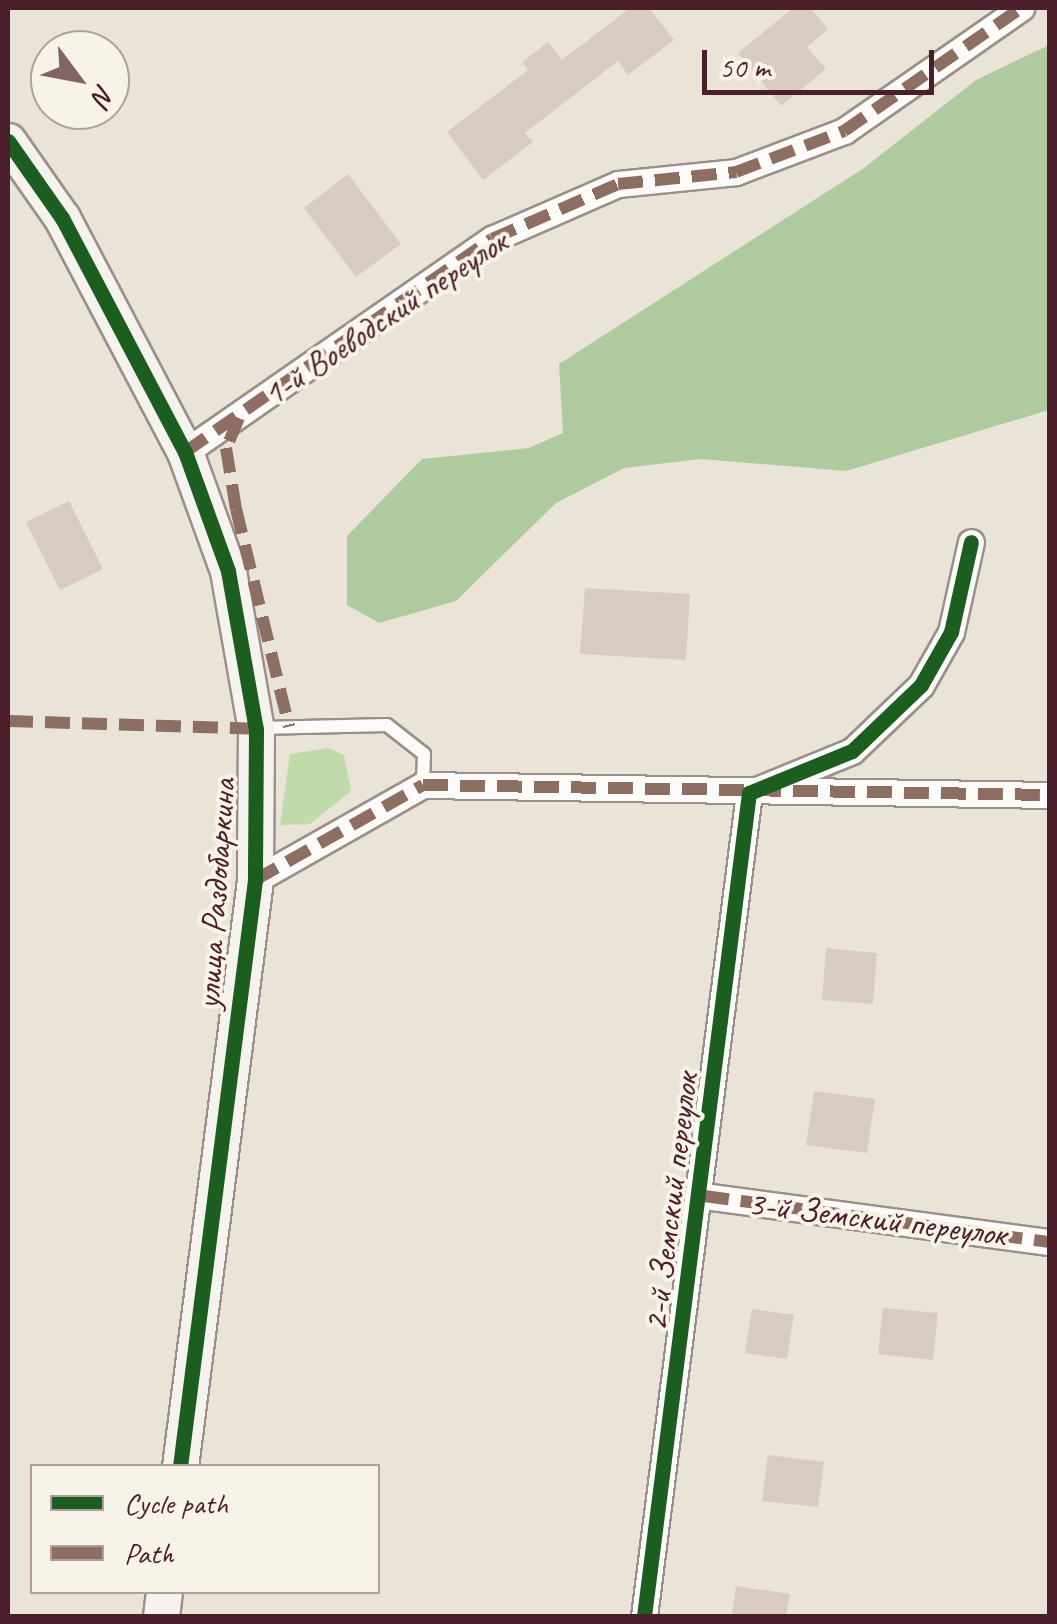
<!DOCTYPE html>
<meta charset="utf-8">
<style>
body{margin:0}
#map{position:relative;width:1057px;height:1624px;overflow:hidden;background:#e9e4d7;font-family:Caveat,sans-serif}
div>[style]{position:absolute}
.green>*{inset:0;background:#c0daa9}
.forest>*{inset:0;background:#afca9f}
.building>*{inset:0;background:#d8ccc2}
.roads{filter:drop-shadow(2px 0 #998f8b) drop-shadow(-2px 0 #998f8b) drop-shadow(0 2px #998f8b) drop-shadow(0 -2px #998f8b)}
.lane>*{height:12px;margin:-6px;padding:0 6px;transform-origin:6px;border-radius:6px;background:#fcfbf9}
.street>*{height:25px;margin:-12.5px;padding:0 12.5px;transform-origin:12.5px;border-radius:12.5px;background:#fcfbf9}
.secondary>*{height:35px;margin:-17.5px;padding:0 17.5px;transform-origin:17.5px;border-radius:17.5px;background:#f6f2ee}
.quiet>*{height:12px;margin-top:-6px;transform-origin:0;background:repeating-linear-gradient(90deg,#8d6e63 0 25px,transparent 0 37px)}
.cycleway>*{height:15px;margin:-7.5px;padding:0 7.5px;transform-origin:7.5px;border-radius:7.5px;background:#1b5e20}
span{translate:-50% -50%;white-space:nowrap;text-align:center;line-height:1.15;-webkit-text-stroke:8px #f7f3e8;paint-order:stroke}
.street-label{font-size:35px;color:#4a1f2b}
.frame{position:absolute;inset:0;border:10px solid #4a1f2b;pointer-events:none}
.legend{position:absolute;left:30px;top:1464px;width:350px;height:130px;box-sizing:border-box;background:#f7f3e8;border:2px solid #b29e9c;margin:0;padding:12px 18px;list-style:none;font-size:30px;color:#4a1f2b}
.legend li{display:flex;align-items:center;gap:20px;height:50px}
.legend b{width:50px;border:2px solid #b29e9c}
.north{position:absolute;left:30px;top:30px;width:100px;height:100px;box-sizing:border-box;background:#f7f3e8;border:2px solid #b29e9c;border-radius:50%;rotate:122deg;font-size:28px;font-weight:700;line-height:40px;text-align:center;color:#4a1f2b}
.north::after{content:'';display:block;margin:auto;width:35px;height:45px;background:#826467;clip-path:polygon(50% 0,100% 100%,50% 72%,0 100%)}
.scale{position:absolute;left:702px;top:50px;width:232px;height:45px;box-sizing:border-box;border:5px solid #4a1f2b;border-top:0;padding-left:12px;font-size:30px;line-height:35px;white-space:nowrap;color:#4a1f2b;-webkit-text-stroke:8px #f7f3e8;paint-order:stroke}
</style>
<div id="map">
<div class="green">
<i style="clip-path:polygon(328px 748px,344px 755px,351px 791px,310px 824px,280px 825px,290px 754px)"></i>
</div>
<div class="forest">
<i style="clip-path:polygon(1049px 45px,1049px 410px,846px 471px,701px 459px,624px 468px,556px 503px,456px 601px,379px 623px,347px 605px,347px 536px,422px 459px,529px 448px,563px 433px,559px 364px,864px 168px,976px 80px)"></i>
</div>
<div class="building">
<i style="clip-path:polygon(630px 8px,649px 8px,674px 40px,628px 75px,618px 61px,525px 133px,533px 142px,483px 180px,447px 132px,528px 70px,522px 62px,548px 42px,562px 60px)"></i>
<i style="clip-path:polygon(793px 8px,811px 8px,828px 29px,807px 47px,826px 69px,781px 106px,738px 53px)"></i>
<i style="clip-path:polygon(348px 174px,401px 244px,356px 277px,304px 208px)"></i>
<i style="clip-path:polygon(69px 501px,103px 569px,60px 590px,26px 522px)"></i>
<i style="clip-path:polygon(585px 588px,690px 594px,686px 660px,580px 654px)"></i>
<i style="clip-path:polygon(826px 948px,877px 953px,873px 1004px,822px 1000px)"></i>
<i style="clip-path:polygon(814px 1091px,875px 1099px,867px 1153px,806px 1145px)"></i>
<i style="clip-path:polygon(883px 1308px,938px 1313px,933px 1360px,878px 1354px)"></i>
<i style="clip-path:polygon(752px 1309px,794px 1315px,787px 1359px,745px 1353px)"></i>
<i style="clip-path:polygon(768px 1455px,824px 1462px,818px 1507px,762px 1501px)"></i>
<i style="clip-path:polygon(736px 1586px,790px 1594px,786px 1616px,732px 1616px)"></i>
</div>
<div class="roads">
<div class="lane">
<i style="left:259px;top:728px;width:128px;rotate:-1.3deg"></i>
<i style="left:387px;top:725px;width:47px;rotate:38.1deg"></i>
<i style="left:424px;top:754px;width:31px;rotate:92deg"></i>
</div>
<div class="street">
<i style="left:185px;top:452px;width:374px;rotate:-34.8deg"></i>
<i style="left:492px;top:239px;width:137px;rotate:-23.6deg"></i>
<i style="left:618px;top:184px;width:119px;rotate:-5.8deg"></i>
<i style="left:736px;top:172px;width:116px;rotate:-20.8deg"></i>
<i style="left:844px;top:131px;width:216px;rotate:-34.8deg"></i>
<i style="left:255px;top:880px;width:193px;rotate:-29.5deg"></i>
<i style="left:423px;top:785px;width:627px;rotate:0.91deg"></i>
<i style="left:704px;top:1196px;width:349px;rotate:7.6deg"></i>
<i style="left:644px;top:1616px;width:830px;rotate:-82.73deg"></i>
<i style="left:749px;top:793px;width:111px;rotate:-22.2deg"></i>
<i style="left:852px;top:751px;width:95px;rotate:-43.7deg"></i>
<i style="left:921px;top:685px;width:61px;rotate:-60.5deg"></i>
<i style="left:951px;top:632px;width:92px;rotate:-77.5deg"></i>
</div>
<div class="secondary">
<i style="left:8px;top:141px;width:94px;rotate:55deg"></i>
<i style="left:62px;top:218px;width:264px;rotate:62.3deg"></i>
<i style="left:185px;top:452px;width:127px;rotate:70.1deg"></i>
<i style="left:228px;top:571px;width:160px;rotate:80deg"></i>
<i style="left:256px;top:729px;width:151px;rotate:90.4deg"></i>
<i style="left:255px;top:880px;width:591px;rotate:97.29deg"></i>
<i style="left:161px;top:1616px;width:24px;rotate:-83deg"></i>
</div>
</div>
<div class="quiet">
<i style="left:239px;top:418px;width:33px;rotate:113deg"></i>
<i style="left:226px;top:448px;width:62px;rotate:80.7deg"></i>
<i style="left:236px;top:509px;width:224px;rotate:76.3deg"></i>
<i style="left:185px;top:452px;width:374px;rotate:-34.8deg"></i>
<i style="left:492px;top:239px;width:137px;rotate:-23.6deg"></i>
<i style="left:618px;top:184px;width:119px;rotate:-5.8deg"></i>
<i style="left:736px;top:172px;width:116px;rotate:-20.8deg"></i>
<i style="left:844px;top:131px;width:216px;rotate:-34.8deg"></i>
<i style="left:8px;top:721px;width:248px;rotate:1.8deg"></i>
<i style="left:255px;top:880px;width:193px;rotate:-29.5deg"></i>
<i style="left:423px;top:785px;width:627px;rotate:0.91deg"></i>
<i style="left:704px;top:1196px;width:349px;rotate:7.6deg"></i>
</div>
<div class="cycleway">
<i style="left:8px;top:141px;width:94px;rotate:55deg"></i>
<i style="left:62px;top:218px;width:264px;rotate:62.3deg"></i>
<i style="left:185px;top:452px;width:127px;rotate:70.1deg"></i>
<i style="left:228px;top:571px;width:160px;rotate:80deg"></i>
<i style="left:256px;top:729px;width:151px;rotate:90.4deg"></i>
<i style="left:255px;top:880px;width:591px;rotate:97.29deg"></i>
<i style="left:644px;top:1616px;width:830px;rotate:-82.73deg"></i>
<i style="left:749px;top:793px;width:111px;rotate:-22.2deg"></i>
<i style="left:852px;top:751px;width:95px;rotate:-43.7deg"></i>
<i style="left:921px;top:685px;width:61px;rotate:-60.5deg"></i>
<i style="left:951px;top:632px;width:92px;rotate:-77.5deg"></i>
</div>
<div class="street-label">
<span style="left:385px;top:318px;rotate:-34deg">1-й Воеводский переулок</span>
<span style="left:216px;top:894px;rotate:-86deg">улица Раздобаркина</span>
<span style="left:671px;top:1202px;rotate:-83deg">2-й Земский переулок</span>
<span style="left:877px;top:1219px;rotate:7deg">3-й Земский переулок</span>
</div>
<div class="frame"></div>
<ul class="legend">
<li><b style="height:12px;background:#1b5e20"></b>Cycle path</li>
<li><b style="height:12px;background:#8d6e63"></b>Path</li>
</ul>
<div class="north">N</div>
<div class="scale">50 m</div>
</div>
